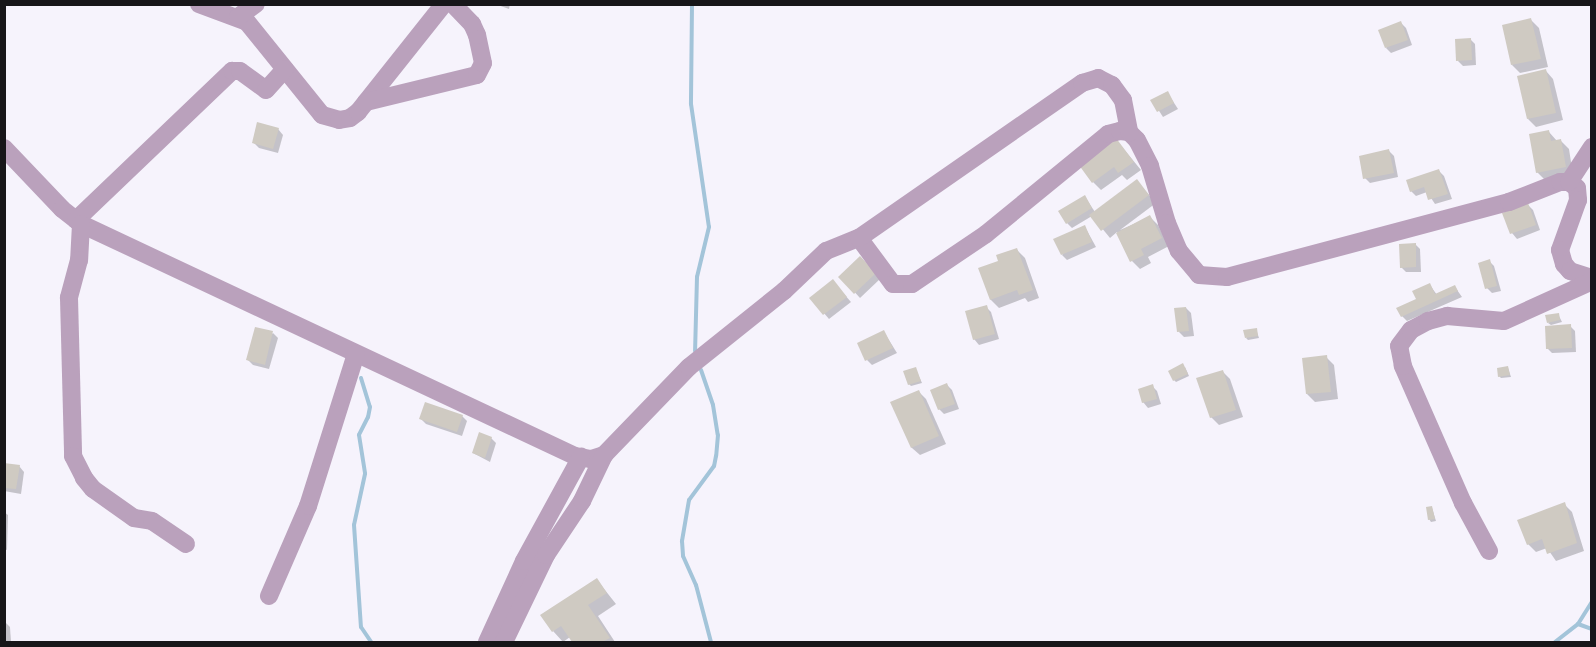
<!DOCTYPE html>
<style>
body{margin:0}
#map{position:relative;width:1596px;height:647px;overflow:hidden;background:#f6f3fc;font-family:"Varela Round",sans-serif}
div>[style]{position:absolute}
.shadow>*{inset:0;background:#0003}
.stream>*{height:4px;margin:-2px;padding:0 2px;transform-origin:2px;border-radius:2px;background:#a3c4d9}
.building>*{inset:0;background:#cfcac2}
.minor>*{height:18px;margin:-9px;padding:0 9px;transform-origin:9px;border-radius:9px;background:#baa1bc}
span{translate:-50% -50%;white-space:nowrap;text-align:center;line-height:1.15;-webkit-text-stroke:4.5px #f6f3fc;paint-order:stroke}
.frame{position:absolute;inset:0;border:6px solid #171619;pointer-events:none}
</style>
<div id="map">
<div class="shadow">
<i style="clip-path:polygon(495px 4px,510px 4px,509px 9px)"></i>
<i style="clip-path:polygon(1531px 20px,1539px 28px,1548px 67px,1520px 73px,1512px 65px)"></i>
<i style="clip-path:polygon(1401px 23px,1406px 28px,1412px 45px,1391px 53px,1386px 48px)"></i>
<i style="clip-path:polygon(1470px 39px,1475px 44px,1476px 65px,1463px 66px,1458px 61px)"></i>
<i style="clip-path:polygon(1546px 71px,1553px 79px,1563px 120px,1536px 127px,1528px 119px)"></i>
<i style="clip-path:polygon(1167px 92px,1178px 109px,1163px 117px,1152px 100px)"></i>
<i style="clip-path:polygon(278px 129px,283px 135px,278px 153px,259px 148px,254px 143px)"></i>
<i style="clip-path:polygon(1549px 132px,1557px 141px,1561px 141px,1569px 149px,1573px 175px,1545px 180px,1537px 172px)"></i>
<i style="clip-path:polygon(1113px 136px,1141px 170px,1127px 180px,1122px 175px,1101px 190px,1093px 182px)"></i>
<i style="clip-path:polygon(1389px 151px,1394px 156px,1398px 177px,1370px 183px,1365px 178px)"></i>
<i style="clip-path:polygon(1439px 171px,1444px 176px,1452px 199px,1435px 204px,1427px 192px,1416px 196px,1411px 191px)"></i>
<i style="clip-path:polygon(1137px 181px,1156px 203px,1120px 230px,1150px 217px,1158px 225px,1169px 246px,1148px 257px,1151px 263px,1140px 269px,1132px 261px,1117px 232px,1110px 238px,1092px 216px,1072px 228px,1067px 223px,1085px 197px,1095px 212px)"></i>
<i style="clip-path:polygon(1528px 205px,1533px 210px,1540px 230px,1517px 239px,1512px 233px,1504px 214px)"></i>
<i style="clip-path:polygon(1085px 227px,1096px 247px,1067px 260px,1062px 255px)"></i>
<i style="clip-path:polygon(1415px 244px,1420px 249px,1421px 272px,1406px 272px,1401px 267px)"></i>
<i style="clip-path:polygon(1017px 250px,1025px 258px,1039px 298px,1028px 302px,1025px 298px,999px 308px,991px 300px,980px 269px,1000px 262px)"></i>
<i style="clip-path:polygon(860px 258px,880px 279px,860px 298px,841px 277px)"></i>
<i style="clip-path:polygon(1489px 261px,1494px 266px,1501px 291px,1492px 293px,1487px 288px)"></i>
<i style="clip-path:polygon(1430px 285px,1437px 295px,1455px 287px,1462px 297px,1407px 321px,1402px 316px)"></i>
<i style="clip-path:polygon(837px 286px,851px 302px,829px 319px,811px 298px)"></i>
<i style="clip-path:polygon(986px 307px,991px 312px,999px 339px,979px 345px,974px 339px)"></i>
<i style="clip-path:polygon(1186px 308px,1191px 313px,1194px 336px,1184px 337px,1179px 332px)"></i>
<i style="clip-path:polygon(1558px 314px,1562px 322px,1551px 325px,1548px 323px)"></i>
<i style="clip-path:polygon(1570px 326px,1575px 331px,1576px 352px,1552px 353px,1547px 348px)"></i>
<i style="clip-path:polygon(1256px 329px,1259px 338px,1248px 340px,1246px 338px)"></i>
<i style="clip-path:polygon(884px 332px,897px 353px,872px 365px,867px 360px)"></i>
<i style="clip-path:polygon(273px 333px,278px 338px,269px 369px,253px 365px,248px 360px)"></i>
<i style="clip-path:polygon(1326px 357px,1334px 365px,1338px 399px,1315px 402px,1307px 394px)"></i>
<i style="clip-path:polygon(1185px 367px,1189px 376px,1176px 382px,1174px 380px)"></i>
<i style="clip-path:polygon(915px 368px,922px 383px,911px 386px,909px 384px)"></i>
<i style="clip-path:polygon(1508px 368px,1511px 377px,1501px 378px,1499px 376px)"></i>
<i style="clip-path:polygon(1222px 371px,1230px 379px,1243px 417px,1219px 425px,1211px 417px)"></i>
<i style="clip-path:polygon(947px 385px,952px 390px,959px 409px,944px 414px,939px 409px)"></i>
<i style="clip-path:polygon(1152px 386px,1157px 391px,1161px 404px,1148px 408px,1143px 402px)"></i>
<i style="clip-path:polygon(918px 391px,926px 399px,946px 444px,920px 455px,912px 448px,892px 403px)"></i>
<i style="clip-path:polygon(462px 416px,467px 421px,462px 436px,426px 424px,421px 419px)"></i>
<i style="clip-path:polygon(491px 438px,496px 443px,490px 462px,473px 453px)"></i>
<i style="clip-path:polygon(4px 464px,19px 466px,24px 472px,21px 494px,4px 491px)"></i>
<i style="clip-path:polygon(1564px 504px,1572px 512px,1584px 551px,1556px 561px,1547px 548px,1536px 552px,1528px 544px)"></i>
<i style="clip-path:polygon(1432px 508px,1436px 521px,1431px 522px,1429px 519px)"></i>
<i style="clip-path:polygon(4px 512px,8px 515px,7px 550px,4px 549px)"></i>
<i style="clip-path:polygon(597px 580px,616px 604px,598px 616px,615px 642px,574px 642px,570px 637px,563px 642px,553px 631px)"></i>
<i style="clip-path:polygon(4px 621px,10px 627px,11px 642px,4px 642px)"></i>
</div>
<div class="stream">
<i style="left:692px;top:4px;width:100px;rotate:90.6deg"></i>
<i style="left:691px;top:104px;width:124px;rotate:81.7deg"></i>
<i style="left:709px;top:227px;width:51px;rotate:103.5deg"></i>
<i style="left:697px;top:277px;width:74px;rotate:91.5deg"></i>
<i style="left:701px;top:370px;width:37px;rotate:71deg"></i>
<i style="left:713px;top:405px;width:30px;rotate:81deg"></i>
<i style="left:718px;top:435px;width:21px;rotate:95deg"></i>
<i style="left:716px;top:456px;width:10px;rotate:101deg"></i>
<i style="left:714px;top:466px;width:42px;rotate:126.3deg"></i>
<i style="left:689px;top:500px;width:42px;rotate:99.7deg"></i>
<i style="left:682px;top:541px;width:15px;rotate:86deg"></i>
<i style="left:683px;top:556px;width:32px;rotate:66deg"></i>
<i style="left:696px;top:585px;width:59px;rotate:75.3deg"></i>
<i style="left:361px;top:378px;width:30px;rotate:73deg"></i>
<i style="left:370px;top:407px;width:10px;rotate:101deg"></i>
<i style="left:368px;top:417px;width:20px;rotate:117deg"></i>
<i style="left:359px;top:435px;width:39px;rotate:81deg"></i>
<i style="left:365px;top:474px;width:52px;rotate:102.2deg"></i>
<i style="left:354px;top:525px;width:102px;rotate:86.1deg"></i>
<i style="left:361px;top:627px;width:18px;rotate:56deg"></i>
<i style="left:1578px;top:624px;width:15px;rotate:20deg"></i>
<i style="left:1555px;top:642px;width:29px;rotate:-38deg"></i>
<i style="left:1578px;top:624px;width:26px;rotate:-58deg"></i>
</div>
<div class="building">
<i style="clip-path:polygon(1531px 18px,1541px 59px,1511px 65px,1502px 25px)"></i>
<i style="clip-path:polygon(1401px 21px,1408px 40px,1385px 48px,1378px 30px)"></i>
<i style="clip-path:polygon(1471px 38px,1472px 60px,1456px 61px,1455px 39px)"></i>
<i style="clip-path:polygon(1546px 69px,1556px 113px,1527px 119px,1517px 76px)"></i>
<i style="clip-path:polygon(1168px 91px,1174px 103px,1157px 112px,1150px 100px)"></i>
<i style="clip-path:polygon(257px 122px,279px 128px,273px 149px,252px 143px)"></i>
<i style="clip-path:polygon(1549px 130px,1551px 141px,1561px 139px,1566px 167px,1536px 173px,1529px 134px)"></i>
<i style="clip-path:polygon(1113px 134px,1134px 162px,1118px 173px,1114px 167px,1092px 183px,1076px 161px)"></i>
<i style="clip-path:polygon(1389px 149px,1394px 173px,1363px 179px,1359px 156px)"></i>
<i style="clip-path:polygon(1439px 169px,1448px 194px,1428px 200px,1424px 187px,1410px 192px,1406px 180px)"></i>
<i style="clip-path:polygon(1137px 179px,1149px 195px,1101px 231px,1089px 215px)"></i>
<i style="clip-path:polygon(1085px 195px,1092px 208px,1066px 224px,1058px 211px)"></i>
<i style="clip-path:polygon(1528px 203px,1536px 225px,1510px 234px,1502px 213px)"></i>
<i style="clip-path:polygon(1150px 215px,1162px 238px,1141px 249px,1144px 255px,1130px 262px,1116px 233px)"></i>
<i style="clip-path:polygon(1085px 225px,1092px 242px,1061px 255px,1053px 239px)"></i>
<i style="clip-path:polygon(1416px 243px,1416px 267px,1400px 268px,1399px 244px)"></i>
<i style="clip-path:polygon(1017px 248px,1033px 290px,1019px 295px,1017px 290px,990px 300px,978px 268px,998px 261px,996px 255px)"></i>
<i style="clip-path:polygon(860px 256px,876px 273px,854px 294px,838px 277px)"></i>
<i style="clip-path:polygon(1490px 259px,1497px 286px,1485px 289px,1478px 263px)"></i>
<i style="clip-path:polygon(833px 279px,847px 297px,823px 315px,809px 298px)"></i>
<i style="clip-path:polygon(1430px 283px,1435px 294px,1455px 285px,1458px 291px,1401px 317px,1396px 308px,1416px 299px,1412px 291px)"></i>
<i style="clip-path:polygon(987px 305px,995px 334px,973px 340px,965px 311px)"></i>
<i style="clip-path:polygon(1186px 307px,1189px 331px,1177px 332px,1174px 308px)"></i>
<i style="clip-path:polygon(1559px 313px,1560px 320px,1547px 323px,1545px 315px)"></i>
<i style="clip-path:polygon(1571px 324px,1572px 348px,1546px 349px,1545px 326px)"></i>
<i style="clip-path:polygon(255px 327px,273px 331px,265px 365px,246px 360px)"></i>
<i style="clip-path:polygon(1257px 328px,1258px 336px,1245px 338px,1243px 330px)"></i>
<i style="clip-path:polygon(884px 330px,893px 348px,865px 361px,857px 343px)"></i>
<i style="clip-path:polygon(1327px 355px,1331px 392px,1306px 394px,1302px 358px)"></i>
<i style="clip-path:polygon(1183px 363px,1188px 374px,1173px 381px,1168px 371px)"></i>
<i style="clip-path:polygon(1508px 366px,1510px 375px,1498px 377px,1497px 368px)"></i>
<i style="clip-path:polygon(916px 367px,921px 381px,908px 385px,903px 371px)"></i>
<i style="clip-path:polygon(1223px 370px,1236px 410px,1210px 418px,1196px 378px)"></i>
<i style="clip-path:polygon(947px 383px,955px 404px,938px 410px,930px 390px)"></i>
<i style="clip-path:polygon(1153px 384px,1157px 399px,1142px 403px,1138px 389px)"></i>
<i style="clip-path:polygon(919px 390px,939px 436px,911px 448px,890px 402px)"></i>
<i style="clip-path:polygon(425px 402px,463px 415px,457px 432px,419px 419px)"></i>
<i style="clip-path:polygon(479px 432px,492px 437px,485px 458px,472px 453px)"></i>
<i style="clip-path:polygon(4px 463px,20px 465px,16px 489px,4px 488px)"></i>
<i style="clip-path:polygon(1565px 502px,1577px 543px,1547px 554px,1542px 539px,1527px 545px,1517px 520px)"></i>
<i style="clip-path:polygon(1432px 506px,1435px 519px,1428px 520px,1426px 507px)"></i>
<i style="clip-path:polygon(597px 578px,607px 593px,588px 605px,610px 638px,602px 642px,572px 642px,561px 626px,552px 632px,540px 615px)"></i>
</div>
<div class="minor">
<i style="left:199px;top:4px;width:51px;rotate:20.6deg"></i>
<i style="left:247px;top:22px;width:119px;rotate:51.1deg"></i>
<i style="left:322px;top:115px;width:18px;rotate:16deg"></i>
<i style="left:339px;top:120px;width:11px;rotate:-10deg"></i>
<i style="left:350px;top:118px;width:10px;rotate:-37deg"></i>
<i style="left:358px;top:112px;width:138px;rotate:-51.5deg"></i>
<i style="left:238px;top:17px;width:22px;rotate:-36deg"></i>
<i style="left:366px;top:102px;width:114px;rotate:-13.7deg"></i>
<i style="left:477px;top:75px;width:13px;rotate:-63deg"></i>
<i style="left:483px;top:63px;width:29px;rotate:-102deg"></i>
<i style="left:477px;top:35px;width:12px;rotate:-114deg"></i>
<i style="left:472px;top:24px;width:28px;rotate:-134deg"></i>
<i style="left:4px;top:148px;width:84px;rotate:46.4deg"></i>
<i style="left:62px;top:209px;width:24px;rotate:38deg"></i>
<i style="left:81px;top:224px;width:546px;rotate:25.16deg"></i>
<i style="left:575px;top:456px;width:16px;rotate:11deg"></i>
<i style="left:591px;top:459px;width:14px;rotate:-17deg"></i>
<i style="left:604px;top:455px;width:122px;rotate:-46deg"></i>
<i style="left:689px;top:367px;width:122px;rotate:-38.7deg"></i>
<i style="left:784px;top:291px;width:58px;rotate:-43.6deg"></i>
<i style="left:826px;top:251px;width:35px;rotate:-22deg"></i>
<i style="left:859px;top:238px;width:57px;rotate:53.5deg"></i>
<i style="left:893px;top:284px;width:19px"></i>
<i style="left:912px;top:284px;width:89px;rotate:-34deg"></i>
<i style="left:986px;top:234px;width:158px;rotate:-39.3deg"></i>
<i style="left:1108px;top:134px;width:12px;rotate:-14deg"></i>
<i style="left:1120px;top:131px;width:9px;rotate:6deg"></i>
<i style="left:1129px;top:132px;width:11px;rotate:45deg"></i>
<i style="left:1137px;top:140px;width:29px;rotate:63deg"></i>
<i style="left:1150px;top:166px;width:59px;rotate:73.4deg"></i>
<i style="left:1167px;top:223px;width:30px;rotate:67deg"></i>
<i style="left:1179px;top:251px;width:31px;rotate:50deg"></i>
<i style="left:1199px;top:275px;width:28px;rotate:4deg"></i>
<i style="left:1227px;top:277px;width:292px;rotate:-14.9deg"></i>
<i style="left:1509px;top:202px;width:55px;rotate:-21.4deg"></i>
<i style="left:1560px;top:182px;width:9px"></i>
<i style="left:1569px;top:182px;width:10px;rotate:37deg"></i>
<i style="left:1577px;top:188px;width:12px;rotate:85deg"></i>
<i style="left:1578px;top:200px;width:53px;rotate:109.8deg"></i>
<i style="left:1560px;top:250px;width:15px;rotate:74deg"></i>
<i style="left:1564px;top:264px;width:9px;rotate:49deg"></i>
<i style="left:1570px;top:271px;width:23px;rotate:18deg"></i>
<i style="left:1569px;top:182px;width:42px;rotate:-56.7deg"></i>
<i style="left:76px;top:220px;width:216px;rotate:-43.7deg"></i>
<i style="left:232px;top:71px;width:8px"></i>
<i style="left:240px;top:71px;width:32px;rotate:36deg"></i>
<i style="left:266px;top:90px;width:28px;rotate:-48deg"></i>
<i style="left:81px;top:224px;width:36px;rotate:93deg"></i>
<i style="left:79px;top:260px;width:39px;rotate:105deg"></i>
<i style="left:69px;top:298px;width:158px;rotate:88.5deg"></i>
<i style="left:73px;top:456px;width:25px;rotate:63deg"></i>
<i style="left:84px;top:478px;width:14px;rotate:51deg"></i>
<i style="left:93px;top:489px;width:50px;rotate:35.3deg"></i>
<i style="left:134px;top:518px;width:18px;rotate:9deg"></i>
<i style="left:152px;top:521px;width:41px;rotate:34.1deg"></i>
<i style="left:859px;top:238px;width:272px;rotate:-34.8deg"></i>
<i style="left:1082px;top:83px;width:17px;rotate:-17deg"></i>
<i style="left:1098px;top:78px;width:16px;rotate:27deg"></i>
<i style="left:1112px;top:85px;width:19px;rotate:54deg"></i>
<i style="left:1123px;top:100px;width:33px;rotate:79deg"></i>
<i style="left:1489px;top:551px;width:55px;rotate:-118.4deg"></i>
<i style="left:1463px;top:503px;width:150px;rotate:-113.7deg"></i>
<i style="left:1403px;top:366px;width:20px;rotate:-101deg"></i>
<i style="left:1399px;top:346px;width:20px;rotate:-53deg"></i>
<i style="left:1411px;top:330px;width:19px;rotate:-28deg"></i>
<i style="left:1428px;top:321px;width:20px;rotate:-15deg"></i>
<i style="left:1447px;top:316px;width:57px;rotate:5deg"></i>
<i style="left:1504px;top:321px;width:97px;rotate:-24.4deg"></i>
<i style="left:269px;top:596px;width:98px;rotate:-66.6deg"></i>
<i style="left:308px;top:506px;width:159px;rotate:-72.5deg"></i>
<i style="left:487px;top:642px;width:89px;rotate:-65.4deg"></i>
<i style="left:524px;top:561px;width:119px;rotate:-61.3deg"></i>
<i style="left:504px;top:642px;width:97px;rotate:-64.2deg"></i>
<i style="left:546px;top:555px;width:65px;rotate:-56.3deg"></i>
<i style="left:582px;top:501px;width:51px;rotate:-64.4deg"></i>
</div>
<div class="frame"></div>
</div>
